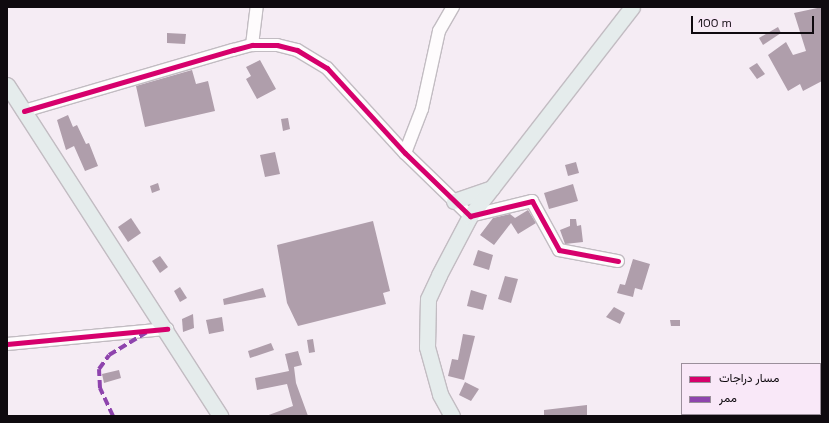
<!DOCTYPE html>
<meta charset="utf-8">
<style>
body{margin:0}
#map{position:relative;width:829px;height:423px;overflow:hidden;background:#f5ecf4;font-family:"Space Grotesk",Vazirmatn,sans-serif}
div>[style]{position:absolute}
.building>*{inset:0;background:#af9eab}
.roads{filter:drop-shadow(1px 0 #c2bcc2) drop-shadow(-1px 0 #c2bcc2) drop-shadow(0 1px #c2bcc2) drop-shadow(0 -1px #c2bcc2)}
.minor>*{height:12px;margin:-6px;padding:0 6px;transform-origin:6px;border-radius:6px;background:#fefcfd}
.major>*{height:15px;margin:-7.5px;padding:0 7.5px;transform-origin:7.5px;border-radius:7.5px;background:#e5ecec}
.quiet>*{height:4px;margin-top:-2px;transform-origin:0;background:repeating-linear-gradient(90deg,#8e44ad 0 8px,transparent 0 12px)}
.cycleway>*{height:5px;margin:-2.5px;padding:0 2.5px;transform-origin:2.5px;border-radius:2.5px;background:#d6006c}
span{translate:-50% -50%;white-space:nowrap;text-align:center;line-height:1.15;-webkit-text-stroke:3px #f9e8f8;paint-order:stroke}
.frame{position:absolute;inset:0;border:8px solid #0f0a0f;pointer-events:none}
.legend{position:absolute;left:681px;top:363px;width:140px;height:52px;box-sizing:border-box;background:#f9e8f8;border:1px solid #9b8f9b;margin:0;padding:5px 7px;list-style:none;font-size:12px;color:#0f0a0f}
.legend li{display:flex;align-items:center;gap:8px;height:20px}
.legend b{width:20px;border:1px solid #9b8f9b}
.scale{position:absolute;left:691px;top:16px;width:123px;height:18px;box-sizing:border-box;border:2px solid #0f0a0f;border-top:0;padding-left:5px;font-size:12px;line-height:14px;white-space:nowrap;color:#0f0a0f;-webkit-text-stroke:3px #f9e8f8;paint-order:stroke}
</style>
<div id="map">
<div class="building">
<i style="clip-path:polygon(822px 7px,822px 81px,803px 91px,800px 84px,788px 91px,768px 55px,786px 42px,793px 55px,806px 51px,794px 13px)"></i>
<i style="clip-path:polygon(778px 27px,781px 33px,763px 45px,759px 38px)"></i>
<i style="clip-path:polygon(167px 33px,186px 34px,185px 44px,167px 43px)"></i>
<i style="clip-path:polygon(260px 60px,276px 89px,257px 99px,246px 79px,251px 76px,246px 67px)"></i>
<i style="clip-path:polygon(757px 63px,765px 74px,757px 79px,749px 68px)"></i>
<i style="clip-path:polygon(192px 70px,196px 84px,208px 81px,215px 111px,145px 127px,136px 86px)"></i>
<i style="clip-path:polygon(68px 115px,73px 127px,77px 125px,86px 144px,89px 143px,98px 166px,85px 171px,74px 146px,66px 150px,57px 120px)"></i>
<i style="clip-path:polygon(288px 118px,290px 129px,283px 131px,281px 119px)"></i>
<i style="clip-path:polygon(275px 152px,280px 174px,265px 177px,260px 155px)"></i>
<i style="clip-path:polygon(576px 162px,579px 173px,568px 176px,565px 165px)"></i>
<i style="clip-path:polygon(158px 183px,160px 190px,152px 193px,150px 186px)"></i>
<i style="clip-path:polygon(573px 184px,578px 201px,549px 209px,544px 193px)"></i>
<i style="clip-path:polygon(528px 210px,536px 223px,518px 234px,511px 223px,494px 245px,480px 235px,493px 218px,510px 214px,515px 218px)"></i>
<i style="clip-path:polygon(131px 218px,141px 233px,128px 242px,118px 227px)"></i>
<i style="clip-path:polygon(570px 219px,576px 219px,577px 226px,581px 225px,583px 242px,565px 244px,560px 230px,570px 226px)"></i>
<i style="clip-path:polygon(373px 221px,390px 291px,383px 293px,386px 304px,298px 326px,287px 303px,277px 245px)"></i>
<i style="clip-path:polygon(478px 250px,493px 255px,489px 270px,473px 265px)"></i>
<i style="clip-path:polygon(160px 256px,168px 267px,160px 273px,152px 261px)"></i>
<i style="clip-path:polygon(633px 259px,650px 264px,642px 290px,635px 288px,633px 297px,617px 293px,620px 284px,625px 285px)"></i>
<i style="clip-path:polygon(505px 276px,518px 279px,511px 303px,498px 299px)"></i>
<i style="clip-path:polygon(180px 287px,187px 298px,180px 302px,174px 291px)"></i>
<i style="clip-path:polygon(263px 288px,266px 297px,224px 305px,223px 299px)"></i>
<i style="clip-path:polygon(471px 290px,487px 295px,483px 310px,467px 306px)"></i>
<i style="clip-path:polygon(614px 307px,625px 313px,620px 324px,606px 317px)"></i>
<i style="clip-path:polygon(193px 314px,194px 328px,183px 332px,182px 319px)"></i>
<i style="clip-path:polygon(222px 317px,224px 331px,209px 334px,206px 320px)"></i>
<i style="clip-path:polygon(670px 320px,680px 320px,680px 326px,671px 326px)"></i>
<i style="clip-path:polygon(463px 334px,475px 336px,464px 380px,448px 376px,452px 359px,458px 360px)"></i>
<i style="clip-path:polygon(313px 339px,315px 352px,309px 353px,307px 340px)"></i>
<i style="clip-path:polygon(271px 343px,274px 350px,250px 358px,248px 351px)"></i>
<i style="clip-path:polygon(298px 351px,302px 365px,294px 367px,296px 383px,308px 416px,266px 416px,293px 406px,287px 384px,257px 390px,255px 378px,289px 371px,285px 354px)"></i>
<i style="clip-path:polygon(119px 370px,121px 378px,104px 383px,102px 374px)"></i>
<i style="clip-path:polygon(465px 382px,479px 389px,471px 401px,459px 395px)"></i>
<i style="clip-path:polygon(587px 405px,587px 416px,544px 416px,544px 410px)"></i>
</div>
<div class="roads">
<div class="minor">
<i style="left:252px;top:45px;width:38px;rotate:-83deg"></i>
<i style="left:24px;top:111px;width:218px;rotate:-16.3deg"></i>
<i style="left:233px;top:50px;width:20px;rotate:-15deg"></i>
<i style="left:252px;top:45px;width:25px"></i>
<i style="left:277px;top:45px;width:21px;rotate:14deg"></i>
<i style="left:297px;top:50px;width:35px;rotate:31deg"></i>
<i style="left:327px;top:68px;width:115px;rotate:47.5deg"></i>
<i style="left:405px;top:153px;width:91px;rotate:44.1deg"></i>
<i style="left:470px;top:216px;width:64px;rotate:-13.6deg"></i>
<i style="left:532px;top:201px;width:56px;rotate:61.1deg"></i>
<i style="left:559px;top:250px;width:60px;rotate:10.6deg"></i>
<i style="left:405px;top:153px;width:47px;rotate:-68.9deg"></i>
<i style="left:422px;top:109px;width:80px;rotate:-77.7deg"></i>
<i style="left:439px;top:31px;width:28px;rotate:-60deg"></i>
<i style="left:7px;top:344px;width:161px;rotate:-5.4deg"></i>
</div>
<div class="major">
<i style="left:7px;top:85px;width:394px;rotate:57.2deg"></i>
<i style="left:454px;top:201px;width:40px;rotate:-18.9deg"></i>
<i style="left:452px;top:416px;width:25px;rotate:-119deg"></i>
<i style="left:440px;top:394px;width:49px;rotate:-105.5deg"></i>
<i style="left:427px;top:347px;width:48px;rotate:-88.8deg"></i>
<i style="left:428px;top:299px;width:26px;rotate:-65deg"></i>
<i style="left:439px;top:275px;width:67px;rotate:-62.3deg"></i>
<i style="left:470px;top:216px;width:264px;rotate:-52.2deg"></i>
</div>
</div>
<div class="quiet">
<i style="left:113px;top:416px;width:31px;rotate:-115deg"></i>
<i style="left:100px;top:388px;width:19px;rotate:-93deg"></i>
<i style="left:99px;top:369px;width:17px;rotate:-54deg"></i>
<i style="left:109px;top:355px;width:44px;rotate:-31.2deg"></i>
</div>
<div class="cycleway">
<i style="left:24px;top:111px;width:218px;rotate:-16.3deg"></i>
<i style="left:233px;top:50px;width:20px;rotate:-15deg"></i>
<i style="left:252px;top:45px;width:25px"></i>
<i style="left:277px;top:45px;width:21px;rotate:14deg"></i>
<i style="left:297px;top:50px;width:35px;rotate:31deg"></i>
<i style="left:327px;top:68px;width:115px;rotate:47.5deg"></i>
<i style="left:405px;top:153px;width:91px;rotate:44.1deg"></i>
<i style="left:470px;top:216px;width:64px;rotate:-13.6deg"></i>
<i style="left:532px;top:201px;width:56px;rotate:61.1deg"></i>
<i style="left:559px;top:250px;width:60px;rotate:10.6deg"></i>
<i style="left:7px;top:344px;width:161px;rotate:-5.4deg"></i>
</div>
<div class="frame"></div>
<ul class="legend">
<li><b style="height:5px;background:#d6006c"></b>مسار دراجات</li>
<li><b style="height:5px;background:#8e44ad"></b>ممر</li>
</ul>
<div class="scale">100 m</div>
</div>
